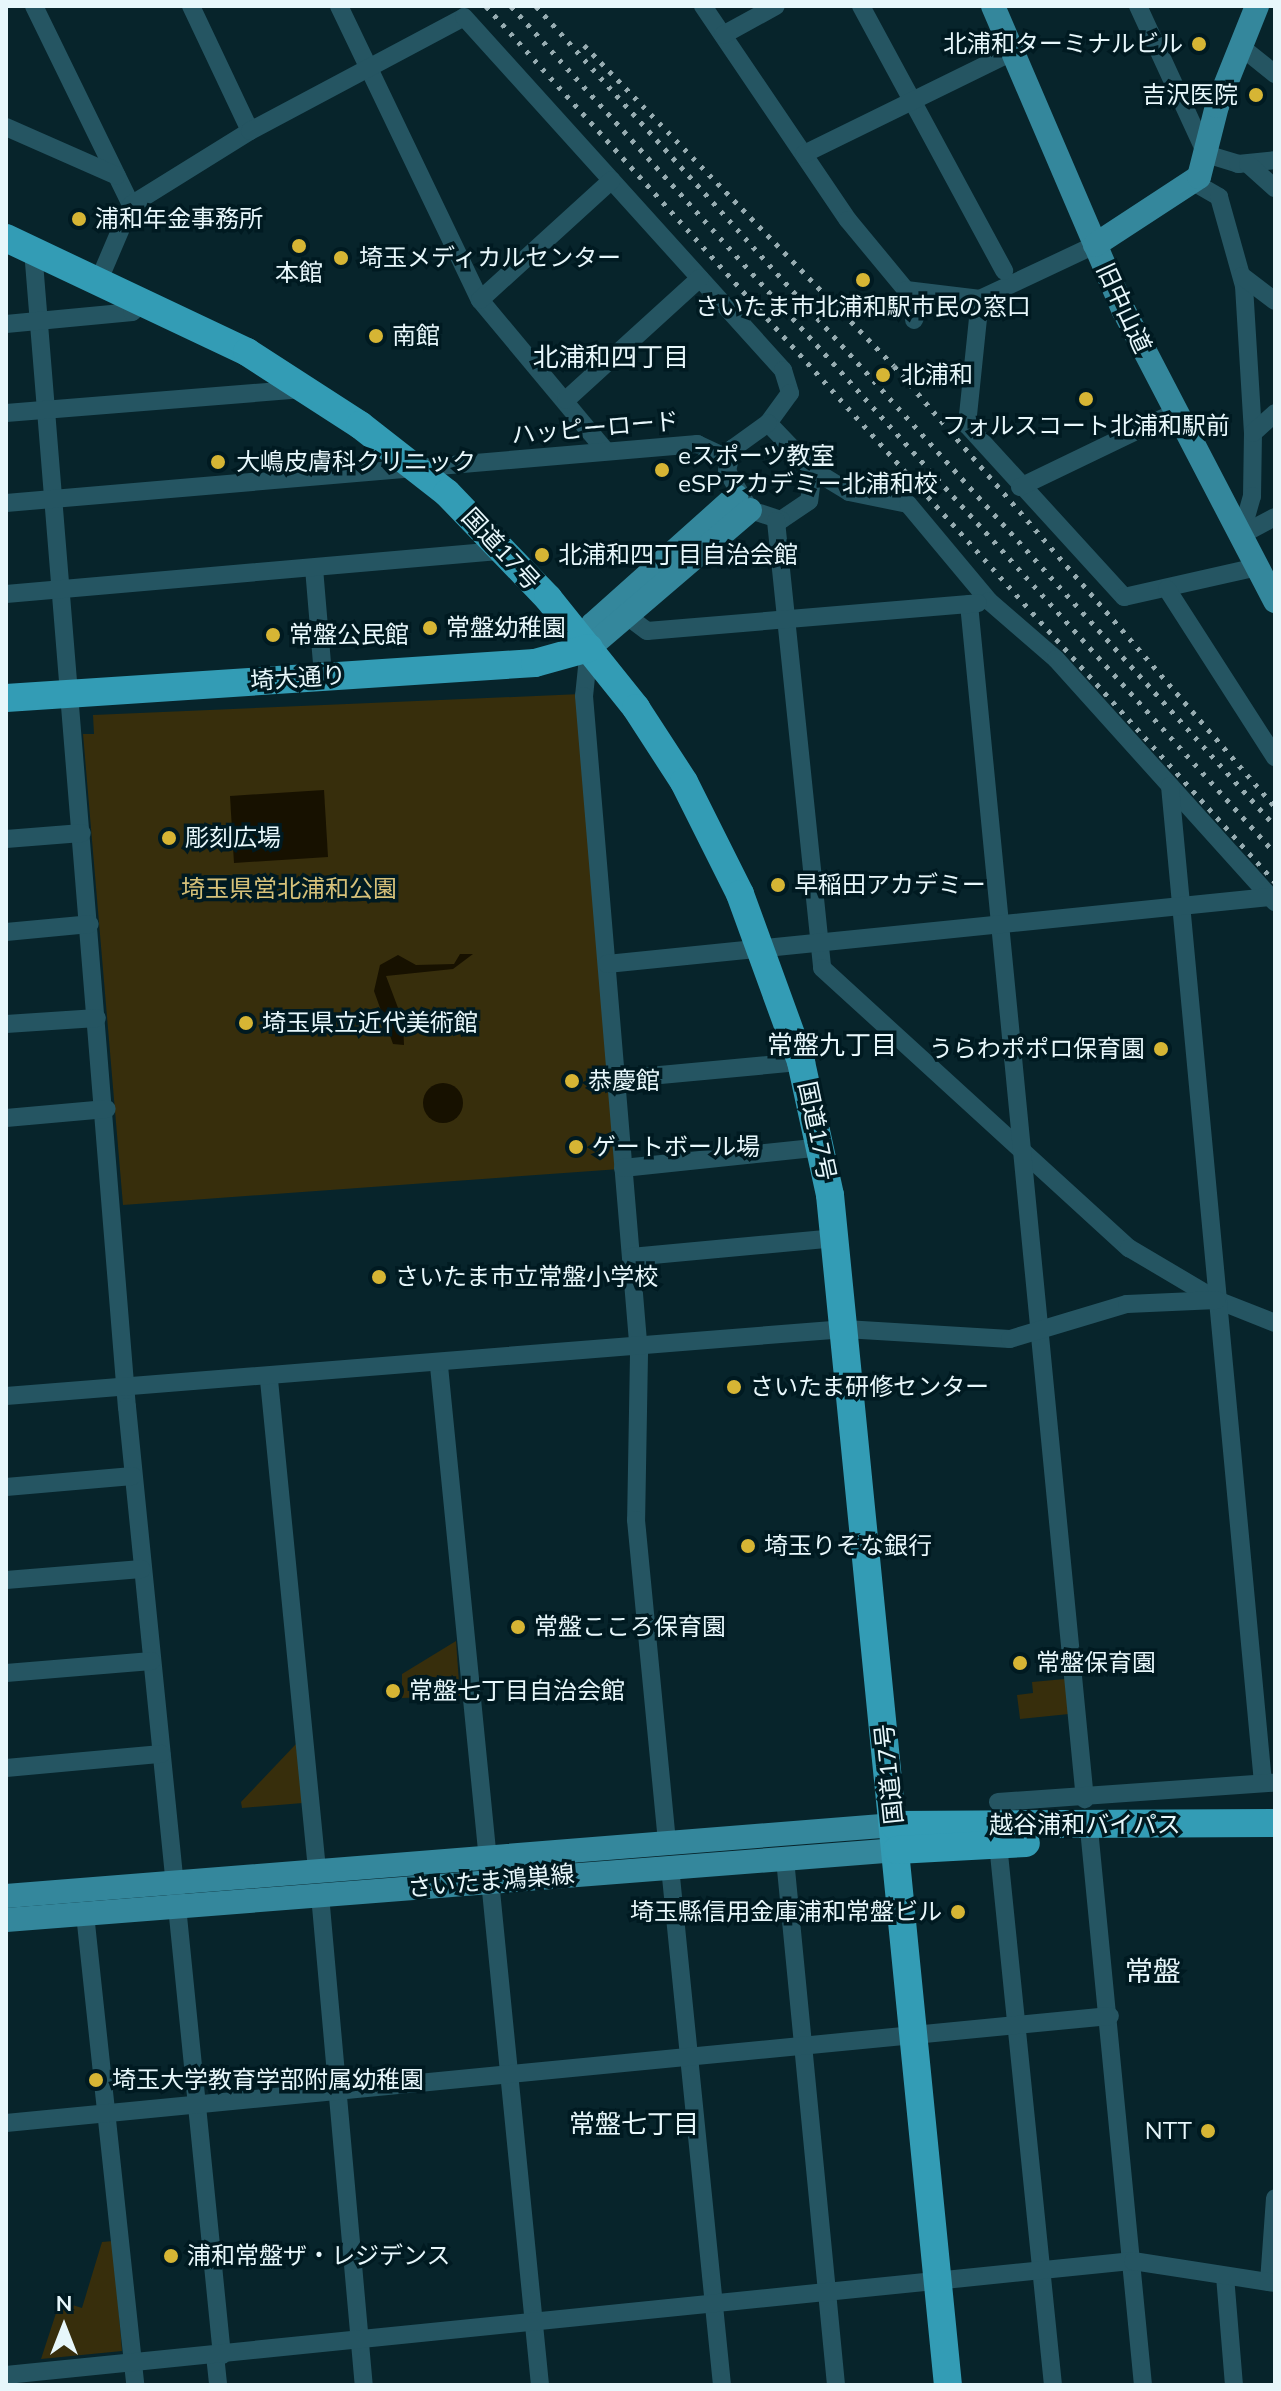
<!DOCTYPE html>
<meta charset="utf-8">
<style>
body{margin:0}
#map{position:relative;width:1281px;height:2391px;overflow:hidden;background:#07242b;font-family:Mulish,"Noto Sans JP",sans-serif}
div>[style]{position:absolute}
.green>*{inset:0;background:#372e0c}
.water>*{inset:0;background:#171100}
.round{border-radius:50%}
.minor>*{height:18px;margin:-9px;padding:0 9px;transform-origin:9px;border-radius:9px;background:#255562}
.major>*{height:24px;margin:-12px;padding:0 12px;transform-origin:12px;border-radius:12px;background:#34879c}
.highway>*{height:28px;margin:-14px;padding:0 14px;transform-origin:14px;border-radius:14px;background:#339cb5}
.rail>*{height:5px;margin-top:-2.5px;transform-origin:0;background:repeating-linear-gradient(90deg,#97acb1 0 4px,transparent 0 12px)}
.dots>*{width:22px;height:22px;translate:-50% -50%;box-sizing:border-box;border:4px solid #001a21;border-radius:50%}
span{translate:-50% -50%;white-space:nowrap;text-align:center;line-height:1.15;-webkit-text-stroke:7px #001a21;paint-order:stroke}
.poi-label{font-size:24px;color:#e7f7fb}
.right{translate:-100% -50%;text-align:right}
.left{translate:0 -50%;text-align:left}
.street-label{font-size:24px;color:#e7f7fb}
.park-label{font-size:24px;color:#d6c179}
.neighbourhood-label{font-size:26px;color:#e7f7fb}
.quarter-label{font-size:28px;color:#e7f7fb}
.frame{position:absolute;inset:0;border:8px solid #e7f7fb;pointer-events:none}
.north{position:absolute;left:24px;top:2287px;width:80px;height:80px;-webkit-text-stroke:6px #001a21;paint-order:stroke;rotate:0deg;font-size:22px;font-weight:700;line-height:32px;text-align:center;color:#e7f7fb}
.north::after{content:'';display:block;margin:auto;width:28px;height:36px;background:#e7f7fb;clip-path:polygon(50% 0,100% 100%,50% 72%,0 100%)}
</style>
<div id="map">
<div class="green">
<i style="clip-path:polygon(581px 694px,620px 1169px,123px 1205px,83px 734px,94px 734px,93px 715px)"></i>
<i style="clip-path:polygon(456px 1641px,460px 1696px,402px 1698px,402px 1674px)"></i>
<i style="clip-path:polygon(1065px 1679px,1069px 1714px,1020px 1719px,1017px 1695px,1033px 1693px,1032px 1682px)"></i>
<i style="clip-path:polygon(296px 1744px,303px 1803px,242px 1808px,241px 1802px)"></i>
<i style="clip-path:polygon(113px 2241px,122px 2351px,41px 2359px,60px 2301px,82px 2308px,102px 2242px)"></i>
</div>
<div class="water">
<i style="clip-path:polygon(324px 790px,328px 857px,234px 863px,230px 796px)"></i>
<i style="clip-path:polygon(460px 954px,473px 954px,453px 969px,386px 976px,403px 1021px,404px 1045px,393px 1044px,374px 991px,380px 965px,398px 955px,416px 965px,454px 964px)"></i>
<i class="round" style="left:423px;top:1083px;width:40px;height:40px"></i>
</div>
<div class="minor">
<i style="left:34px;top:6px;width:221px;rotate:64deg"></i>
<i style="left:191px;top:6px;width:138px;rotate:64.7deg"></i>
<i style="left:339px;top:6px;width:326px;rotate:64.4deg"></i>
<i style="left:480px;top:300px;width:195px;rotate:50.2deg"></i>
<i style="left:703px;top:6px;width:258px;rotate:55.9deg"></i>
<i style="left:848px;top:220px;width:91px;rotate:50.4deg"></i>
<i style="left:906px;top:290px;width:75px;rotate:6.9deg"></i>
<i style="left:980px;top:299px;width:127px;rotate:-25.2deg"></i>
<i style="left:861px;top:6px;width:301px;rotate:61.6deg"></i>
<i style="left:1138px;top:6px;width:163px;rotate:65.3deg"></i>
<i style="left:1206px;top:154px;width:34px;rotate:17deg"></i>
<i style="left:1238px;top:164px;width:37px;rotate:-6deg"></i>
<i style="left:723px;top:35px;width:60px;rotate:-28.7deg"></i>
<i style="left:1240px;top:46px;width:45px;rotate:38.7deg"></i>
<i style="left:6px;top:127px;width:121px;rotate:23.8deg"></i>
<i style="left:804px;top:154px;width:232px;rotate:-26.1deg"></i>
<i style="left:1248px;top:164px;width:36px;rotate:42deg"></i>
<i style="left:1195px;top:183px;width:28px;rotate:30deg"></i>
<i style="left:1219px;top:197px;width:92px;rotate:74.3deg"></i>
<i style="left:1244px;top:286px;width:147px;rotate:86.5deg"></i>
<i style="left:1253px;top:433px;width:63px;rotate:90.9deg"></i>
<i style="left:1252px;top:496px;width:41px;rotate:105.8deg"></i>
<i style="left:33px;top:250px;width:1161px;rotate:85.36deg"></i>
<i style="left:127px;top:1407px;width:953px;rotate:84.28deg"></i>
<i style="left:1242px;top:276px;width:41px;rotate:37.1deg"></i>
<i style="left:99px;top:280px;width:82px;rotate:-66.9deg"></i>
<i style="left:131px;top:205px;width:140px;rotate:-31.9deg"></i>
<i style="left:250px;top:131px;width:242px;rotate:-28deg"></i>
<i style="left:464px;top:17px;width:476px;rotate:47.9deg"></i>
<i style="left:783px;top:370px;width:24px;rotate:73deg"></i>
<i style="left:790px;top:393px;width:37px;rotate:126deg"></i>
<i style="left:980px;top:299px;width:127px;rotate:95.9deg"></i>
<i style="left:967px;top:425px;width:233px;rotate:47.6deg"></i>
<i style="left:1124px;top:597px;width:136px;rotate:-12.7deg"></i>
<i style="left:480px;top:300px;width:178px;rotate:-42.3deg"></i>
<i style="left:914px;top:320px;width:29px;rotate:-68deg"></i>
<i style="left:6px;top:324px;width:127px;rotate:-5.4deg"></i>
<i style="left:132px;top:312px;width:16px;rotate:-43deg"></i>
<i style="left:566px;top:400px;width:181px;rotate:-42.3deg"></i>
<i style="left:6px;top:413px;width:301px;rotate:-4.6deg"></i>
<i style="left:768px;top:423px;width:65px;rotate:46.2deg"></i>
<i style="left:813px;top:470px;width:31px;rotate:97deg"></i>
<i style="left:809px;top:501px;width:34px;rotate:146deg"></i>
<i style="left:781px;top:520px;width:33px;rotate:-162deg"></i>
<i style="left:750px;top:510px;width:45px;rotate:-120.5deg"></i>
<i style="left:727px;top:471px;width:23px;rotate:-77deg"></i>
<i style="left:732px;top:449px;width:44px;rotate:-35.8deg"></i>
<i style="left:1253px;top:433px;width:30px;rotate:-42deg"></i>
<i style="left:813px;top:470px;width:42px;rotate:31.4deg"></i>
<i style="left:849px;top:492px;width:60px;rotate:11.5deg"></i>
<i style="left:908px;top:504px;width:126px;rotate:50.1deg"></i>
<i style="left:989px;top:601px;width:89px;rotate:40.9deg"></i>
<i style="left:1056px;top:659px;width:327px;rotate:48deg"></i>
<i style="left:1020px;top:487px;width:173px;rotate:-25.7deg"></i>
<i style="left:6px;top:503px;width:694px;rotate:-4.88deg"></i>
<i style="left:697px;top:444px;width:33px;rotate:25deg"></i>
<i style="left:776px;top:521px;width:449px;rotate:84.1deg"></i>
<i style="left:822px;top:968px;width:416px;rotate:42.4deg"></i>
<i style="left:1129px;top:1248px;width:102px;rotate:30.6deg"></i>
<i style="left:1217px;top:1300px;width:62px;rotate:21.6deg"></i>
<i style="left:1241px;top:535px;width:38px;rotate:-28deg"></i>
<i style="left:314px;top:568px;width:108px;rotate:85.2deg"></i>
<i style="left:1167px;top:589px;width:200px;rotate:57.3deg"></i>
<i style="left:6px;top:594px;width:500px;rotate:-5deg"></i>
<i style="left:969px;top:604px;width:1201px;rotate:84.46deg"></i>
<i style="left:631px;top:619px;width:20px;rotate:37deg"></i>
<i style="left:647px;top:631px;width:332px;rotate:-4.8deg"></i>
<i style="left:589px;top:648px;width:48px;rotate:95.9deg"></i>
<i style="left:584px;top:696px;width:660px;rotate:85.22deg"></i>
<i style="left:639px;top:1354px;width:166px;rotate:91deg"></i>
<i style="left:636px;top:1520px;width:324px;rotate:84.5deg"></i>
<i style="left:1170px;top:786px;width:1001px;rotate:84.67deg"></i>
<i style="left:6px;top:839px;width:76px;rotate:-4.5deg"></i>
<i style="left:6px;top:932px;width:84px;rotate:-5.4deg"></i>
<i style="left:607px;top:964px;width:666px;rotate:-5.77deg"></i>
<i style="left:6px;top:1024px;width:91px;rotate:-3.8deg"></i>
<i style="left:617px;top:1079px;width:185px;rotate:-5.3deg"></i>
<i style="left:6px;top:1118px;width:101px;rotate:-5.1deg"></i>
<i style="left:623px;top:1168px;width:201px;rotate:-6deg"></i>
<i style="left:631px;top:1257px;width:206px;rotate:-5.3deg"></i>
<i style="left:439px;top:1366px;width:1024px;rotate:84.34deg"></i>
<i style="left:269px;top:1380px;width:492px;rotate:84.4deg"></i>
<i style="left:6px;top:1396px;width:842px;rotate:-4.57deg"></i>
<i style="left:845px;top:1329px;width:165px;rotate:3.5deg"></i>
<i style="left:1010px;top:1339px;width:122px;rotate:-16.7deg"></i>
<i style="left:1127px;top:1304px;width:90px;rotate:-2.5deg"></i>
<i style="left:6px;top:1487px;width:127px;rotate:-5deg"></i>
<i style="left:6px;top:1580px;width:136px;rotate:-4.6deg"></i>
<i style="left:6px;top:1673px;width:146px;rotate:-4.7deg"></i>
<i style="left:6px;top:1768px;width:156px;rotate:-5.2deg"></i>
<i style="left:998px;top:1802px;width:275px;rotate:-4deg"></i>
<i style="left:1090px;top:1839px;width:549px;rotate:84.46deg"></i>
<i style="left:998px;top:1844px;width:544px;rotate:84.2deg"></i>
<i style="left:785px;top:1859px;width:528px;rotate:84.46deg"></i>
<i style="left:670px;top:1867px;width:521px;rotate:84.27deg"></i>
<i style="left:320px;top:1895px;width:492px;rotate:84.9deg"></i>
<i style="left:85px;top:1914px;width:474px;rotate:83.9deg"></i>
<i style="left:6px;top:2123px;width:1109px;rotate:-5.54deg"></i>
<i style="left:1225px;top:2276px;width:109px;rotate:85.3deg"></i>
<i style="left:1269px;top:2282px;width:84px;rotate:-85.9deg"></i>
<i style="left:215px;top:2355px;width:30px;rotate:84deg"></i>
<i style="left:6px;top:2375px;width:1133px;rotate:-5.78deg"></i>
<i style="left:1133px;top:2261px;width:144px;rotate:8.8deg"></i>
</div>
<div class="major">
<i style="left:993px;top:6px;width:332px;rotate:66.8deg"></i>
<i style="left:1124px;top:311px;width:327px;rotate:62.5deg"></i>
<i style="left:1095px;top:245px;width:124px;rotate:-33.2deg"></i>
<i style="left:1199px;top:177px;width:73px;rotate:-75.8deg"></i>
<i style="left:1217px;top:106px;width:108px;rotate:-68.2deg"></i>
<i style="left:589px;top:648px;width:24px;rotate:-81deg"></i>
<i style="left:593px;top:624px;width:192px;rotate:-41.8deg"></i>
<i style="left:589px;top:648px;width:212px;rotate:-40.6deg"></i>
<i style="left:6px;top:1896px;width:891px;rotate:-4.57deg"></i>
<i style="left:6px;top:1920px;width:894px;rotate:-4.49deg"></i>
</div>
<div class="highway">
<i style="left:6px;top:238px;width:267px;rotate:25.3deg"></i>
<i style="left:247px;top:352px;width:135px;rotate:32.9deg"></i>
<i style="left:360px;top:425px;width:110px;rotate:38deg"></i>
<i style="left:447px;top:493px;width:146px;rotate:46.1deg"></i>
<i style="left:548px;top:598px;width:141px;rotate:51.3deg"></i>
<i style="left:636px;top:708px;width:88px;rotate:57deg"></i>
<i style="left:684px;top:782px;width:125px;rotate:63.4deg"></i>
<i style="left:740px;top:894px;width:179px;rotate:70deg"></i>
<i style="left:801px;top:1062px;width:136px;rotate:77.7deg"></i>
<i style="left:830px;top:1195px;width:1196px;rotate:84.34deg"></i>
<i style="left:6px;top:698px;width:530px;rotate:-3.79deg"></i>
<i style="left:535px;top:663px;width:56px;rotate:-15.5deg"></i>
<i style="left:894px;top:1825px;width:381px;rotate:-0.3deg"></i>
<i style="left:897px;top:1850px;width:129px;rotate:-3.1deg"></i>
</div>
<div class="rail">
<i style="left:486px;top:6px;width:1179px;rotate:47.99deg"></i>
<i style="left:511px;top:6px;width:1141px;rotate:47.95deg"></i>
<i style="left:536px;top:6px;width:1104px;rotate:47.97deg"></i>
<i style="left:584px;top:45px;width:446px;rotate:46deg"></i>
<i style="left:894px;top:366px;width:583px;rotate:49.17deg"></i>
</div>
<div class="dots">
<i style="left:1199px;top:44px;background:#d6b534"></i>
<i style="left:1256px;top:95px;background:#d6b534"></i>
<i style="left:79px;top:219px;background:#d6b534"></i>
<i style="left:299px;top:246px;background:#d6b534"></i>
<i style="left:341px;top:258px;background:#d6b534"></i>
<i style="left:863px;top:280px;background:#d6b534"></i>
<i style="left:376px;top:336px;background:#d6b534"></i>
<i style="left:883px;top:375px;background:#d6b534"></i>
<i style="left:1086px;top:399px;background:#d6b534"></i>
<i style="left:218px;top:462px;background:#d6b534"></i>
<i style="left:662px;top:470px;background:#d6b534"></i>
<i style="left:542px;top:555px;background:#d6b534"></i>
<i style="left:430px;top:628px;background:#d6b534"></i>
<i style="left:273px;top:635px;background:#d6b534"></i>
<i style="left:169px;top:838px;background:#d6b534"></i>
<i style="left:778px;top:885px;background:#d6b534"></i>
<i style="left:246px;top:1023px;background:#d6b534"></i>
<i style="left:1161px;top:1049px;background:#d6b534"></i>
<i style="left:572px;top:1081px;background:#d6b534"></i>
<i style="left:576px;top:1147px;background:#d6b534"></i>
<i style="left:379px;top:1277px;background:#d6b534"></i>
<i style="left:734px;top:1387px;background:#d6b534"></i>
<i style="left:748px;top:1546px;background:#d6b534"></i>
<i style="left:518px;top:1627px;background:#d6b534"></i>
<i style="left:1020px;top:1663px;background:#d6b534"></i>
<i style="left:393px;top:1691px;background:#d6b534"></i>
<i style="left:958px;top:1912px;background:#d6b534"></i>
<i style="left:96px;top:2080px;background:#d6b534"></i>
<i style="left:1208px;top:2131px;background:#d6b534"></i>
<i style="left:171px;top:2256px;background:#d6b534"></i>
</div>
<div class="poi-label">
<span class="right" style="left:1183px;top:44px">北浦和ターミナルビル</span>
<span class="right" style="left:1238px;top:95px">吉沢医院</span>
<span class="left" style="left:95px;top:219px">浦和年金事務所</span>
<span class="left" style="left:359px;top:258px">埼玉メディカルセンター</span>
<span style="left:299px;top:273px">本館</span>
<span style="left:863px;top:307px">さいたま市北浦和駅市民の窓口</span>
<span class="left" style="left:392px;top:336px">南館</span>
<span class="left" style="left:901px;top:375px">北浦和</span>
<span style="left:1086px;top:426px">フォルスコート北浦和駅前</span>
<span class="left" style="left:678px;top:470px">eスポーツ教室<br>eSPアカデミー北浦和校</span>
<span class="left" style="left:236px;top:462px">大嶋皮膚科クリニック</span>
<span class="left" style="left:558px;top:555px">北浦和四丁目自治会館</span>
<span class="left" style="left:446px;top:628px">常盤幼稚園</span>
<span class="left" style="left:289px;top:635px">常盤公民館</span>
<span class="left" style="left:185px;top:838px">彫刻広場</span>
<span class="left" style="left:794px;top:885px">早稲田アカデミー</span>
<span class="left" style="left:262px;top:1023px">埼玉県立近代美術館</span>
<span class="right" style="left:1145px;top:1049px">うらわポポロ保育園</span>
<span class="left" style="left:588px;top:1081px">恭慶館</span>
<span class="left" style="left:592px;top:1147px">ゲートボール場</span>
<span class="left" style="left:395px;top:1277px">さいたま市立常盤小学校</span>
<span class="left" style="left:750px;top:1387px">さいたま研修センター</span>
<span class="left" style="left:764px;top:1546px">埼玉りそな銀行</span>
<span class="left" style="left:534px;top:1627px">常盤こころ保育園</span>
<span class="left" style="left:1036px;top:1663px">常盤保育園</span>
<span class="left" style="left:409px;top:1691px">常盤七丁目自治会館</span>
<span class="right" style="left:942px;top:1912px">埼玉縣信用金庫浦和常盤ビル</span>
<span class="left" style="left:112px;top:2080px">埼玉大学教育学部附属幼稚園</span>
<span class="right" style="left:1192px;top:2131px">NTT</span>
<span class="left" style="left:187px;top:2256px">浦和常盤ザ・レジデンス</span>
</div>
<div class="street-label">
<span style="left:1124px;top:308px;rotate:65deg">旧中山道</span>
<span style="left:595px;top:428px;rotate:-5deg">ハッピーロード</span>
<span style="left:501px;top:549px;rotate:47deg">国道17号</span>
<span style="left:298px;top:678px;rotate:-4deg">埼大通り</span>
<span style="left:817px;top:1131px;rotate:78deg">国道17号</span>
<span style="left:889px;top:1774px;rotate:-96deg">国道17号</span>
<span style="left:1085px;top:1825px">越谷浦和バイパス</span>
<span style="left:491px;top:1881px;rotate:-5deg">さいたま鴻巣線</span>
</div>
<div class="park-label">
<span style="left:289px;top:889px">埼玉県営北浦和公園</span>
</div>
<div class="neighbourhood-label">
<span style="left:611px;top:357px">北浦和四丁目</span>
<span style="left:832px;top:1045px">常盤九丁目</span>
<span style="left:634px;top:2124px">常盤七丁目</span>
</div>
<div class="quarter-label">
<span style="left:1153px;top:1971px">常盤</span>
</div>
<div class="frame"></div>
<div class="north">N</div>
</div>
